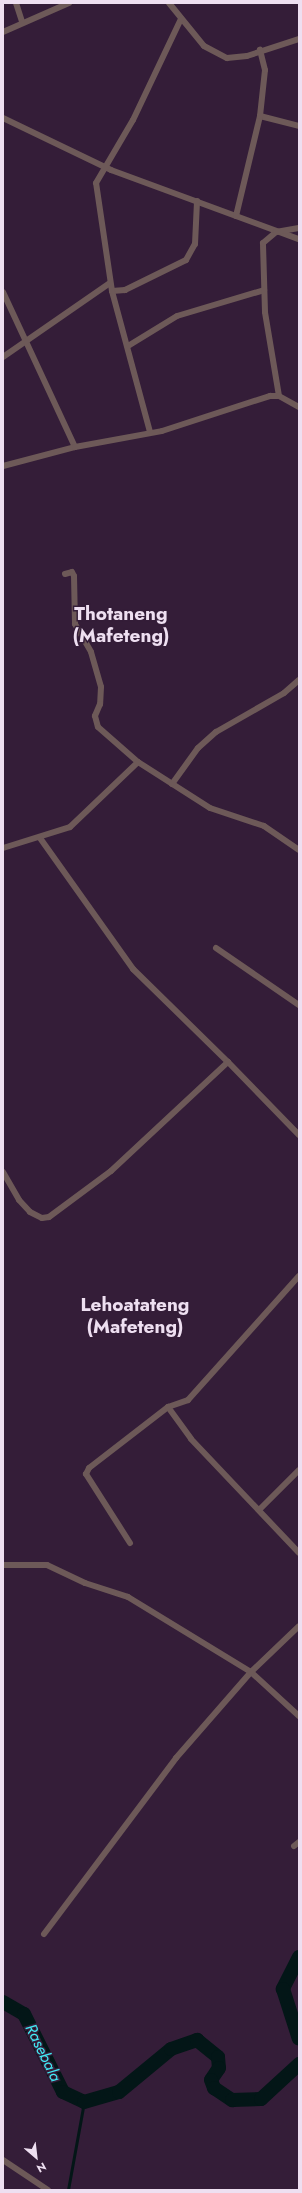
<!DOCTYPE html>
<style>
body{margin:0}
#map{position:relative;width:302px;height:2193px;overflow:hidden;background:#341d38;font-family:Jost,sans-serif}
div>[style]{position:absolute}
.stream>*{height:2.5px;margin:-1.25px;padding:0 1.25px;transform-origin:1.25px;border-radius:1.25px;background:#031617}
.river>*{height:14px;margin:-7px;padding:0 7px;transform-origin:7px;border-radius:7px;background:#031617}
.minor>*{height:6px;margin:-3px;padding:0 3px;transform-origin:3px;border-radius:3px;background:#6d5958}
span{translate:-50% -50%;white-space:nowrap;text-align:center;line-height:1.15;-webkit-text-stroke:3px #341d38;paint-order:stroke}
.water-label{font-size:16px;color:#41eaf4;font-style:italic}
.district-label{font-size:19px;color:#eedff1;font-weight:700}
.frame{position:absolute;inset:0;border:4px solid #eedff1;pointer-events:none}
.north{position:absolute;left:16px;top:2137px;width:40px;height:40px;-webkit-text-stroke:3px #341d38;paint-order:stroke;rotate:152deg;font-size:11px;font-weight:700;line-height:16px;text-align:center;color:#eedff1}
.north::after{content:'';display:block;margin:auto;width:14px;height:18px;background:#eedff1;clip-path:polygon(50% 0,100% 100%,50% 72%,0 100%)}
</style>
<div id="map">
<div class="stream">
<i style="left:68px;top:2190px;width:89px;rotate:-79.7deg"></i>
</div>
<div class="river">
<i style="left:299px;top:1957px;width:36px;rotate:117deg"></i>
<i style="left:283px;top:1989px;width:52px;rotate:72.3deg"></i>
<i style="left:3px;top:2002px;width:24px;rotate:30deg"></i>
<i style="left:24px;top:2014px;width:87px;rotate:63.4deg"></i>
<i style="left:63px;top:2092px;width:23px;rotate:25deg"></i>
<i style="left:84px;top:2102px;width:36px;rotate:-16deg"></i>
<i style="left:119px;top:2092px;width:67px;rotate:-39.6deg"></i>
<i style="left:171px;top:2049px;width:28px;rotate:-19deg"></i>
<i style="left:197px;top:2040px;width:27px;rotate:39deg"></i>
<i style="left:218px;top:2057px;width:11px;rotate:85deg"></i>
<i style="left:219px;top:2068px;width:14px;rotate:124deg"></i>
<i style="left:211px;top:2080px;width:9px;rotate:69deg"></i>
<i style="left:214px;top:2088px;width:22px;rotate:34deg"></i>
<i style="left:232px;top:2100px;width:29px;rotate:-2deg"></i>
<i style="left:261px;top:2099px;width:52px;rotate:-42.6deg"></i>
</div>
<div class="minor">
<i style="left:16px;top:3px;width:19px;rotate:72deg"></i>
<i style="left:169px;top:3px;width:55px;rotate:50.9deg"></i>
<i style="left:204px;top:46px;width:26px;rotate:28deg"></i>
<i style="left:227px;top:58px;width:20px;rotate:-6deg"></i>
<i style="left:247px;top:56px;width:55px;rotate:-18.1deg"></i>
<i style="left:3px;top:32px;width:72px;rotate:-23.7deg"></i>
<i style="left:260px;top:116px;width:40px;rotate:14.4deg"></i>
<i style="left:3px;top:118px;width:120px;rotate:25.7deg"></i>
<i style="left:111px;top:170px;width:200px;rotate:20.2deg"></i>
<i style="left:236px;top:216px;width:103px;rotate:-76.5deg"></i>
<i style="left:260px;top:116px;width:46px;rotate:-83.8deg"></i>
<i style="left:265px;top:70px;width:21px;rotate:-104deg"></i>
<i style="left:112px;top:291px;width:13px;rotate:-4deg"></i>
<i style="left:125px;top:290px;width:68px;rotate:-26.2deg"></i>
<i style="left:186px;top:260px;width:18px;rotate:-61deg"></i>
<i style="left:195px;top:244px;width:43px;rotate:-87.3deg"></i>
<i style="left:3px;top:292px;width:171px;rotate:65.1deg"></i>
<i style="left:128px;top:346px;width:57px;rotate:-31.5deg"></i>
<i style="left:177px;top:316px;width:91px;rotate:-16.6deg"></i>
<i style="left:3px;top:357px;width:130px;rotate:-34.7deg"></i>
<i style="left:279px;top:396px;width:85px;rotate:-99.5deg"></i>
<i style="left:265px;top:312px;width:69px;rotate:-91.7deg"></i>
<i style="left:263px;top:243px;width:17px;rotate:-40deg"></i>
<i style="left:276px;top:232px;width:23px;rotate:-10deg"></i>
<i style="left:150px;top:432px;width:146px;rotate:-105.1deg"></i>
<i style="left:112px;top:291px;width:109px;rotate:-98.4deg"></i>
<i style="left:96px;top:183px;width:73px;rotate:-59.6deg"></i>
<i style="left:133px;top:120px;width:112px;rotate:-64.6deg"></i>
<i style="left:3px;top:466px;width:74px;rotate:-14.8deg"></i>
<i style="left:75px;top:447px;width:88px;rotate:-10.4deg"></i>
<i style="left:162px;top:431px;width:114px;rotate:-18deg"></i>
<i style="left:270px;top:396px;width:9px"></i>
<i style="left:279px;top:396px;width:23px;rotate:29deg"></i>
<i style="left:65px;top:574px;width:7px;rotate:-16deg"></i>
<i style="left:72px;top:572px;width:4px;rotate:63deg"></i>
<i style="left:74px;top:576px;width:48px;rotate:88.8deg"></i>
<i style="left:75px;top:624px;width:32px;rotate:60deg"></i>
<i style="left:91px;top:652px;width:36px;rotate:74deg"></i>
<i style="left:101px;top:687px;width:17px;rotate:93deg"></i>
<i style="left:100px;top:704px;width:13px;rotate:113deg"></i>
<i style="left:95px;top:716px;width:11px;rotate:75deg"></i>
<i style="left:98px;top:727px;width:53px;rotate:41.2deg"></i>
<i style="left:138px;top:762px;width:85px;rotate:32.6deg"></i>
<i style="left:210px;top:808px;width:57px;rotate:18.4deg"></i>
<i style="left:264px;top:826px;width:42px;rotate:34.4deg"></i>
<i style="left:172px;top:784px;width:44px;rotate:-54.2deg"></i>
<i style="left:198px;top:748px;width:24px;rotate:-42deg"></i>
<i style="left:216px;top:732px;width:78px;rotate:-29.8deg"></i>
<i style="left:284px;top:693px;width:20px;rotate:-41deg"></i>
<i style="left:40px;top:838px;width:161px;rotate:54.6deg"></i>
<i style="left:133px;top:969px;width:133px;rotate:44.4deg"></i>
<i style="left:3px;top:848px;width:70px;rotate:-17.4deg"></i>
<i style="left:70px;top:827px;width:94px;rotate:-43.7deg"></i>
<i style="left:216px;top:948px;width:101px;rotate:34.5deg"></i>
<i style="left:3px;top:1172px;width:32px;rotate:60deg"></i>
<i style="left:19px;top:1200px;width:16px;rotate:47deg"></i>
<i style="left:30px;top:1212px;width:13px;rotate:27deg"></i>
<i style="left:42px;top:1218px;width:7px;rotate:-8deg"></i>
<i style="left:49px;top:1217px;width:77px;rotate:-36.6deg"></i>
<i style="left:111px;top:1171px;width:160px;rotate:-43deg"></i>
<i style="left:228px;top:1062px;width:102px;rotate:45.8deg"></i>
<i style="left:168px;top:1407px;width:39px;rotate:54deg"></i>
<i style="left:191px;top:1439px;width:157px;rotate:46.5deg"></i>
<i style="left:260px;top:1509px;width:55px;rotate:-45deg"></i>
<i style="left:130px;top:1543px;width:82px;rotate:-122.5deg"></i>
<i style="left:86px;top:1474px;width:7px;rotate:-63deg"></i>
<i style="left:89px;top:1468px;width:100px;rotate:-37.7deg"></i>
<i style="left:168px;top:1407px;width:21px;rotate:-19deg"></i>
<i style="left:188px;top:1400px;width:166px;rotate:-48.2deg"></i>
<i style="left:3px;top:1565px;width:44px"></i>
<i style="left:47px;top:1565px;width:42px;rotate:25.3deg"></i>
<i style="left:85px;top:1583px;width:45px;rotate:18deg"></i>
<i style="left:128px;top:1597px;width:144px;rotate:31.4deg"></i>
<i style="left:251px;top:1672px;width:65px;rotate:42.5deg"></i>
<i style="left:294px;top:1846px;width:6px;rotate:-39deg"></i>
<i style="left:44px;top:1934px;width:220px;rotate:-53.1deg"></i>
<i style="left:176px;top:1758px;width:114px;rotate:-48.9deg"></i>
<i style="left:251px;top:1672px;width:66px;rotate:-43.8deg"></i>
<i style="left:3px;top:2160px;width:54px;rotate:33.7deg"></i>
</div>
<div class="water-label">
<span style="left:43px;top:2053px;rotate:64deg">Rasebala</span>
</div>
<div class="district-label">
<span style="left:121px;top:625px">Thotaneng<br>(Mafeteng)</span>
<span style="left:135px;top:1316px">Lehoatateng<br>(Mafeteng)</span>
</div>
<div class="frame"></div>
<div class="north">N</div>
</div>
